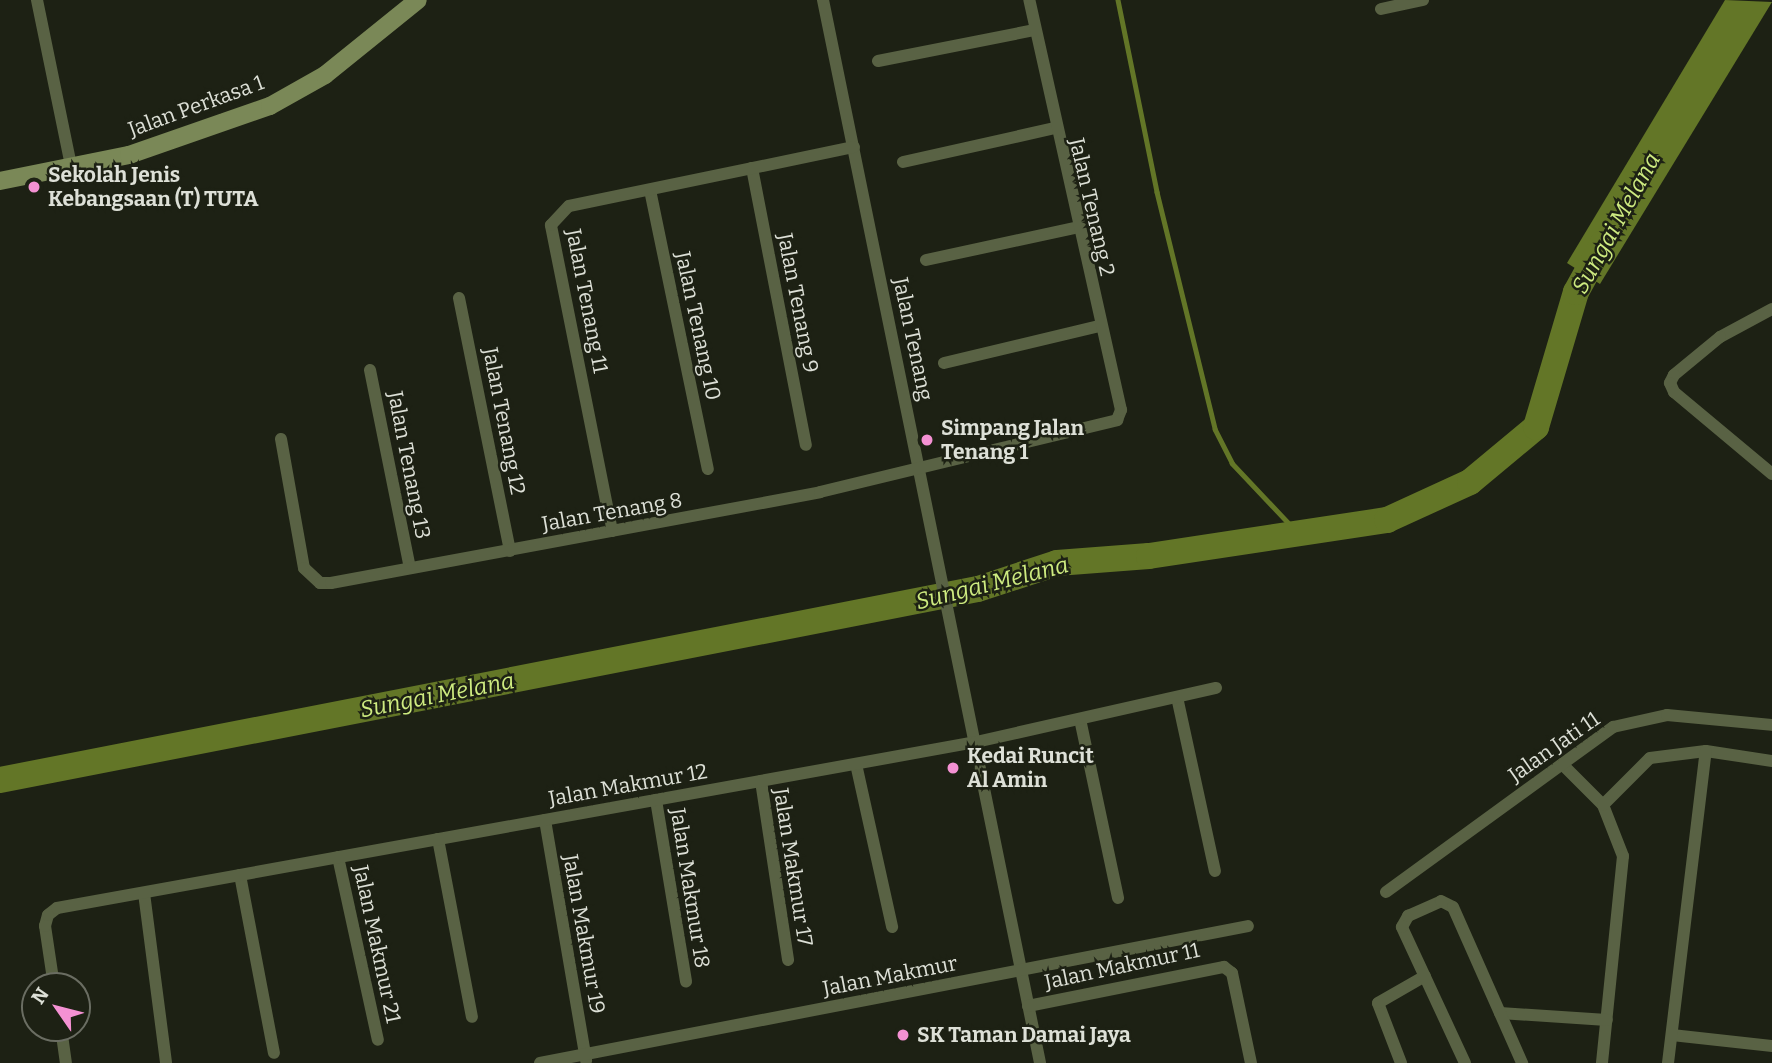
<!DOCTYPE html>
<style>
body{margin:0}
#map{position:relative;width:1772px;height:1063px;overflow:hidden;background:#1d2114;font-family:Bitter,serif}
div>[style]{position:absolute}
.water>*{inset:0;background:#637627}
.stream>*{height:4.5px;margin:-2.25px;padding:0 2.25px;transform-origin:2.25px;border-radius:2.25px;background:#637627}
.river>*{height:26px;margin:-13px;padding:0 13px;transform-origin:13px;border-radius:13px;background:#637627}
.street>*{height:12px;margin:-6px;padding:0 6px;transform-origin:6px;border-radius:6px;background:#596244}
.secondary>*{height:18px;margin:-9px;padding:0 9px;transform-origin:9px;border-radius:9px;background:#7a8857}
.dots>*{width:19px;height:19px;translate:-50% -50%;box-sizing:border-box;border:4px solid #1d2114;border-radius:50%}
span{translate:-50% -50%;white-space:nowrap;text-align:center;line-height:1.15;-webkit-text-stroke:5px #1d2114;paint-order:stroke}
.street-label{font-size:21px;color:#dde0d7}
.poi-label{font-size:21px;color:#dde0d7;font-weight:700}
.left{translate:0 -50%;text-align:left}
.water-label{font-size:23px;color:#ceeb80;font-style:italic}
.north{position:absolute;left:21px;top:972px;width:70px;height:70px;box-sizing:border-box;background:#1d2114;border:2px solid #6a6d62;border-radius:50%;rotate:305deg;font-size:19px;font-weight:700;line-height:28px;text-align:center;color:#dde0d7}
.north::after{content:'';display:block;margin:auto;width:24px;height:32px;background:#f491d3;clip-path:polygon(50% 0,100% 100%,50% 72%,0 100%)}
</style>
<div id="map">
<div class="water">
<i style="clip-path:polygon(1725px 0,1772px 2px,1600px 284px,1567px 263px)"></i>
</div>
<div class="stream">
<i style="left:1118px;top:0;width:196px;rotate:78.5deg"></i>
<i style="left:1157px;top:192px;width:244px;rotate:76.2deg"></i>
<i style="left:1215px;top:429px;width:38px;rotate:63deg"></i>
<i style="left:1232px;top:463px;width:96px;rotate:46.7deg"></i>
</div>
<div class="river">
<i style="left:0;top:780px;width:996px;rotate:-11.05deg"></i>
<i style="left:978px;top:589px;width:83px;rotate:-18.2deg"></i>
<i style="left:1057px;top:563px;width:92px;rotate:-4.4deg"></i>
<i style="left:1149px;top:556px;width:241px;rotate:-8.6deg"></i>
<i style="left:1387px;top:520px;width:91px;rotate:-24.6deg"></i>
<i style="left:1470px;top:482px;width:86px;rotate:-39.8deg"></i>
<i style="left:1536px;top:427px;width:141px;rotate:-73.5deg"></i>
<i style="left:1576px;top:292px;width:56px;rotate:-61.1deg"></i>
</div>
<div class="street">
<i style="left:37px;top:0;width:169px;rotate:78.4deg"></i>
<i style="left:823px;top:0;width:1085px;rotate:78.46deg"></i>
<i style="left:1381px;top:9px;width:43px;rotate:-12.1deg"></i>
<i style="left:878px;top:61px;width:160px;rotate:-11.2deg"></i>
<i style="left:903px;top:162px;width:156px;rotate:-12.6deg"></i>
<i style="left:752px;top:168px;width:282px;rotate:79deg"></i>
<i style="left:650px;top:190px;width:285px;rotate:78.3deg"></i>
<i style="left:926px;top:260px;width:156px;rotate:-12.2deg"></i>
<i style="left:459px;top:298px;width:258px;rotate:78.6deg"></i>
<i style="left:1772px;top:309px;width:59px;rotate:151.7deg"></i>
<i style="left:1720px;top:337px;width:60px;rotate:140.4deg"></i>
<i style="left:1674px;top:375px;width:9px;rotate:117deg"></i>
<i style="left:1670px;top:383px;width:10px;rotate:66deg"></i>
<i style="left:1674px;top:392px;width:128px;rotate:39.9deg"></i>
<i style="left:944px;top:363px;width:159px;rotate:-13.4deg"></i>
<i style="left:370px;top:370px;width:202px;rotate:78.6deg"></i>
<i style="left:281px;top:439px;width:131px;rotate:79.9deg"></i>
<i style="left:304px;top:568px;width:22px;rotate:43deg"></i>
<i style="left:320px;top:583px;width:11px"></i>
<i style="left:331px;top:583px;width:497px;rotate:-10.5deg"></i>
<i style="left:820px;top:492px;width:306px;rotate:-13.6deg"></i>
<i style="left:1117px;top:420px;width:11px;rotate:-68deg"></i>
<i style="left:1121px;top:410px;width:420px;rotate:-102.6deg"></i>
<i style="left:612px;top:531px;width:312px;rotate:-101.3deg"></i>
<i style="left:551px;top:225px;width:26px;rotate:-47deg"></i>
<i style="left:569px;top:206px;width:291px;rotate:-11.7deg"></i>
<i style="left:1177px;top:697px;width:178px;rotate:77.7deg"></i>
<i style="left:1080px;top:719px;width:183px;rotate:78deg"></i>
<i style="left:856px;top:764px;width:167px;rotate:77.5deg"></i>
<i style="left:1562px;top:764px;width:58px;rotate:45deg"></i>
<i style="left:1603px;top:805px;width:55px;rotate:68.6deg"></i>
<i style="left:1623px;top:856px;width:208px;rotate:95.8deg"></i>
<i style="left:761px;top:781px;width:181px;rotate:81.4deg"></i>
<i style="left:656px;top:800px;width:184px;rotate:80.6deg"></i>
<i style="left:1603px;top:805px;width:66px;rotate:-45deg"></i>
<i style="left:1650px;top:758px;width:56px;rotate:-7.1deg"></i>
<i style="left:1706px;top:751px;width:67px;rotate:8.6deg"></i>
<i style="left:545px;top:820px;width:244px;rotate:80.3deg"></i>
<i style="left:438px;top:839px;width:181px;rotate:79.2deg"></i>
<i style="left:338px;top:857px;width:187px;rotate:77.7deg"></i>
<i style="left:240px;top:875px;width:181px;rotate:79.2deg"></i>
<i style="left:1386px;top:892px;width:281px;rotate:-36deg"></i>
<i style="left:1613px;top:727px;width:55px;rotate:-12.5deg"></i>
<i style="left:1667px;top:715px;width:105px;rotate:5.4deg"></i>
<i style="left:144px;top:893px;width:171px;rotate:82.6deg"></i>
<i style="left:54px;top:986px;width:61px;rotate:-98.5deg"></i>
<i style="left:45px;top:926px;width:11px;rotate:-75deg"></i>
<i style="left:48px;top:915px;width:11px;rotate:-38deg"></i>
<i style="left:57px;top:908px;width:934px;rotate:-10.24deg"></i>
<i style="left:976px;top:742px;width:246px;rotate:-12.7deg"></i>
<i style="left:1028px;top:1006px;width:200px;rotate:-11.3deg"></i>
<i style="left:1224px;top:967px;width:10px;rotate:37deg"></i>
<i style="left:1232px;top:973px;width:92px;rotate:78.1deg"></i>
<i style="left:1500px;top:1013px;width:107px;rotate:3.7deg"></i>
<i style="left:61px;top:1028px;width:35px;rotate:82deg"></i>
<i style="left:1672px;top:1035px;width:101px;rotate:6.3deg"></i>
<i style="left:540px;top:1063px;width:721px;rotate:-10.95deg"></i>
<i style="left:1401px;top:1063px;width:64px;rotate:-111deg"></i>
<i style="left:1378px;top:1003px;width:54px;rotate:-29.9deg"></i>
<i style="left:1465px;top:1063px;width:150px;rotate:-114.9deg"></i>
<i style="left:1402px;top:927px;width:13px;rotate:-61deg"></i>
<i style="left:1408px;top:916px;width:36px;rotate:-24deg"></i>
<i style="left:1441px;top:901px;width:13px;rotate:27deg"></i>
<i style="left:1453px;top:907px;width:171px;rotate:66.1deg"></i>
<i style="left:1668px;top:1063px;width:314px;rotate:-83.1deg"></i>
</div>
<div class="secondary">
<i style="left:0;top:181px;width:132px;rotate:-11.4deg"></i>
<i style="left:129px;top:155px;width:149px;rotate:-19.2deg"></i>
<i style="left:270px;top:106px;width:63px;rotate:-29.4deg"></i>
<i style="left:325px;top:75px;width:119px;rotate:-38.9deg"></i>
</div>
<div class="dots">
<i style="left:34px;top:187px;background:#f491d3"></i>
<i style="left:927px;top:440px;background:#f491d3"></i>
<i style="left:953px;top:768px;background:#f491d3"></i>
<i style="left:903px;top:1035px;background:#f491d3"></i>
</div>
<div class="street-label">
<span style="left:196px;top:106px;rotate:-20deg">Jalan Perkasa 1</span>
<span style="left:1092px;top:207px;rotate:77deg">Jalan Tenang 2</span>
<span style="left:587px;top:301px;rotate:79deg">Jalan Tenang 11</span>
<span style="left:798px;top:303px;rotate:79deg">Jalan Tenang 9</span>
<span style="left:698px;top:326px;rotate:78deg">Jalan Tenang 10</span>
<span style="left:913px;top:339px;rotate:78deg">Jalan Tenang</span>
<span style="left:504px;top:421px;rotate:79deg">Jalan Tenang 12</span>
<span style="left:409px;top:465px;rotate:79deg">Jalan Tenang 13</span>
<span style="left:612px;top:512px;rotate:-10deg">Jalan Tenang 8</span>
<span style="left:1554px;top:747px;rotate:-35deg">Jalan Jati 11</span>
<span style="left:628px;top:785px;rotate:-10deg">Jalan Makmur 12</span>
<span style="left:793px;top:867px;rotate:81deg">Jalan Makmur 17</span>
<span style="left:690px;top:888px;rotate:81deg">Jalan Makmur 18</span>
<span style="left:584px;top:934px;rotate:80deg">Jalan Makmur 19</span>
<span style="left:377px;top:944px;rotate:78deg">Jalan Makmur 21</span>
<span style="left:1122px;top:966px;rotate:-12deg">Jalan Makmur 11</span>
<span style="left:890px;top:976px;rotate:-11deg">Jalan Makmur</span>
</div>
<div class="poi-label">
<span class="left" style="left:48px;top:187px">Sekolah Jenis<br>Kebangsaan (T) TUTA</span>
<span class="left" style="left:941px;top:440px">Simpang Jalan<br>Tenang 1</span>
<span class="left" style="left:967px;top:768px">Kedai Runcit<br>Al Amin</span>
<span class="left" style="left:917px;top:1035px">SK Taman Damai Jaya</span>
</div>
<div class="water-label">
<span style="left:1616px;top:223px;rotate:-61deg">Sungai Melana</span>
<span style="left:992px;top:583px;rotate:-14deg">Sungai Melana</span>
<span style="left:437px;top:695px;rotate:-11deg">Sungai Melana</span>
</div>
<div class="north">N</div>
</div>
